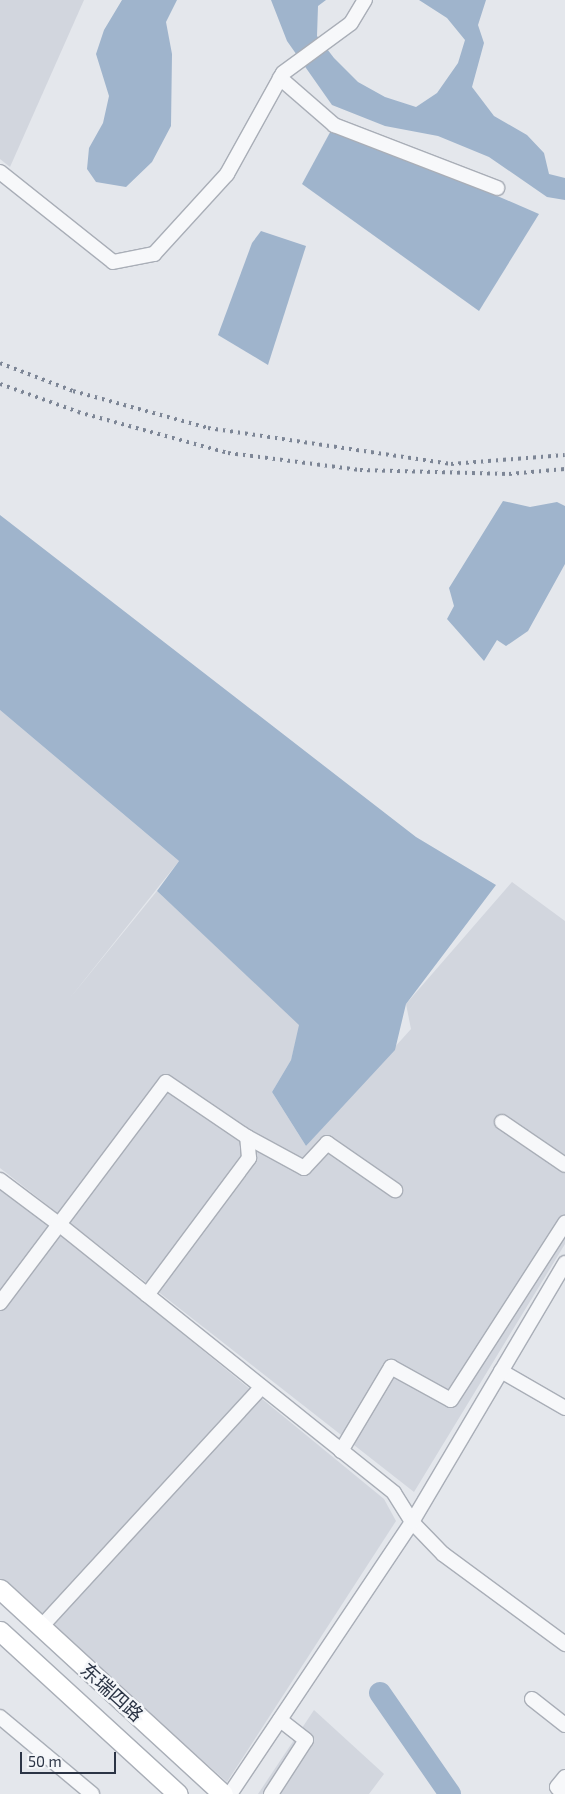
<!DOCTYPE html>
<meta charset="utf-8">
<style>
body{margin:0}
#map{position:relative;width:565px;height:1794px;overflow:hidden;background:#e4e7ec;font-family:"Exo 2","Noto Sans SC",sans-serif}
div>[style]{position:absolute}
.built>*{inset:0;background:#d2d6de}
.water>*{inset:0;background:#9fb4cc}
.river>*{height:22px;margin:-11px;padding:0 11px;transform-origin:11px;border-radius:11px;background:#9fb4cc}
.roads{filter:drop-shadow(1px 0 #a9aeb7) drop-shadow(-1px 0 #a9aeb7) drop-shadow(0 1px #a9aeb7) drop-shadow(0 -1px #a9aeb7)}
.street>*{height:14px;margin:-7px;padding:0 7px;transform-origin:7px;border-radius:7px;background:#f7f8fa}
.secondary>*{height:19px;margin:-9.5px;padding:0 9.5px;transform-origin:9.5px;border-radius:9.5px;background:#fff}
.rail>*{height:4px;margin-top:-2px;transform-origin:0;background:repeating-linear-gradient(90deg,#7d8696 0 2.5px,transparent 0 7.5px)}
span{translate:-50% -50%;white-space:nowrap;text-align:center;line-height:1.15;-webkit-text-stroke:4.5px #f4f6f9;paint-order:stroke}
.street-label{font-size:19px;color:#2b3445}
.scale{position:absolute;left:20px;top:1752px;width:96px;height:22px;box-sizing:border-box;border:2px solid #2b3445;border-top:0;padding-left:6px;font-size:15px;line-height:18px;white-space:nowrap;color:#2b3445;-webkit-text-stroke:4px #f4f6f9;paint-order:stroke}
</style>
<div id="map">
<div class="built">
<i style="clip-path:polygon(0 0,84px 0,10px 167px,0 159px)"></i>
<i style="clip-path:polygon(0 710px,179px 861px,70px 998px,157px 891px,300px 1025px,291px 1060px,272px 1092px,306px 1146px,411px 1029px,406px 1004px,512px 882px,565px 921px,565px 1244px,414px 1492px,0 1168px)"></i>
<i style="clip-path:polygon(0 1184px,384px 1499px,396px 1521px,227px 1782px,0 1582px)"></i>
<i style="clip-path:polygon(314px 1710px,384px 1774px,369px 1794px,258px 1794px)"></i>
</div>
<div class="water">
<i style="clip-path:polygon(122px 0,177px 0,166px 22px,172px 54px,171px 126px,152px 162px,126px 187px,96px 182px,87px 169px,89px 148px,103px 123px,109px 96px,96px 54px,104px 30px)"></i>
<i style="clip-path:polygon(271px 0,326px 0,318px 6px,317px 36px,334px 58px,358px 82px,385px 97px,416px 107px,437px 93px,458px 63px,465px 40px,447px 18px,419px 0,486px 0,478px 25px,484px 43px,472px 87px,494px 116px,527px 135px,544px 153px,549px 174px,565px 178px,565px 200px,547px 197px,489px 157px,438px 136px,385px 126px,332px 105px,287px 41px)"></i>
<i style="clip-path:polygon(334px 125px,539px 214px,479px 311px,302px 184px)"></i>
<i style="clip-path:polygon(261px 231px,306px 246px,268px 365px,218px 335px,252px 243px)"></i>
<i style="clip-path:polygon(503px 501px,530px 507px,557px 502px,565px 506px,565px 564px,528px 631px,506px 646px,497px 640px,484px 661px,447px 619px,454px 606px,449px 588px)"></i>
<i style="clip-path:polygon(0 515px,416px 837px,496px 885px,406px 1004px,395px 1050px,306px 1146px,272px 1092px,291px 1060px,299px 1025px,157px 891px,179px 861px,0 710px)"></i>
</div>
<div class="river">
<i style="left:380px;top:1693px;width:123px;rotate:55.3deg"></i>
</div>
<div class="roads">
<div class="street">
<i style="left:280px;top:78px;width:72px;rotate:41deg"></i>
<i style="left:334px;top:125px;width:175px;rotate:21.1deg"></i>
<i style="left:0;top:172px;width:144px;rotate:38.5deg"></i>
<i style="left:113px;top:262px;width:42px;rotate:-11deg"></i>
<i style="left:154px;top:254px;width:108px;rotate:-47.6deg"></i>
<i style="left:227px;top:174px;width:115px;rotate:-61deg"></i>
<i style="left:283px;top:73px;width:84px;rotate:-36.3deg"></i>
<i style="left:351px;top:23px;width:27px;rotate:-59deg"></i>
<i style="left:502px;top:1122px;width:76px;rotate:34.3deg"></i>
<i style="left:0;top:1180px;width:75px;rotate:36.9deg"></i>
<i style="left:60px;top:1225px;width:428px;rotate:38.7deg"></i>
<i style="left:394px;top:1493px;width:34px;rotate:58deg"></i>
<i style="left:412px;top:1522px;width:45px;rotate:45.9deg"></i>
<i style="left:443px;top:1554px;width:152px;rotate:36.4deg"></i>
<i style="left:147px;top:1295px;width:171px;rotate:-53.3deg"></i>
<i style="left:249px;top:1158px;width:21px;rotate:-95deg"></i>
<i style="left:0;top:1303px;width:276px;rotate:-53.1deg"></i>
<i style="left:166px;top:1082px;width:98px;rotate:34.2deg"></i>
<i style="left:247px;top:1137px;width:65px;rotate:28.5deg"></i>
<i style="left:304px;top:1168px;width:34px;rotate:-47deg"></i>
<i style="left:327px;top:1143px;width:83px;rotate:34.7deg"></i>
<i style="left:501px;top:1371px;width:74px;rotate:30deg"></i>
<i style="left:341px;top:1451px;width:98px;rotate:-59.2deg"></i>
<i style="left:391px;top:1367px;width:68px;rotate:28.8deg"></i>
<i style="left:451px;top:1400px;width:211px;rotate:-57.2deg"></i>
<i style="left:41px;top:1627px;width:326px;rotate:-47.4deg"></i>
<i style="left:532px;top:1699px;width:42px;rotate:38.2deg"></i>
<i style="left:0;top:1717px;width:120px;rotate:39.9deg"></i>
<i style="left:230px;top:1794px;width:327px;rotate:-56.2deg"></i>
<i style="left:412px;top:1522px;width:301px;rotate:-59.4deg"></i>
<i style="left:271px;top:1794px;width:64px;rotate:-57.1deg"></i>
<i style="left:306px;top:1740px;width:33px;rotate:-142deg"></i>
<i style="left:563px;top:1794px;width:9px;rotate:-131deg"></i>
<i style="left:557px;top:1787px;width:13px;rotate:-51deg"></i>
</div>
<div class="secondary">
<i style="left:0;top:1589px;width:303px;rotate:42.6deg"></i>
<i style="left:0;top:1631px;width:241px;rotate:42.5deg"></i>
</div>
</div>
<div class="rail">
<i style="left:0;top:363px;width:78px;rotate:21deg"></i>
<i style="left:73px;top:391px;width:140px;rotate:15.3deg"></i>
<i style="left:208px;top:428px;width:246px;rotate:8.4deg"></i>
<i style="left:451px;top:464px;width:114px;rotate:-4.5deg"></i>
<i style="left:0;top:384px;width:83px;rotate:19.7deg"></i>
<i style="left:78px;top:412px;width:156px;rotate:15.3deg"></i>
<i style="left:228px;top:453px;width:133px;rotate:7.3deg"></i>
<i style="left:360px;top:470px;width:149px;rotate:1.5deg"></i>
<i style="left:509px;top:474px;width:56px;rotate:-5.1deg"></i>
</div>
<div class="street-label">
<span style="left:112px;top:1692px;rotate:42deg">东瑞四路</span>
</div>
<div class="scale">50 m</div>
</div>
